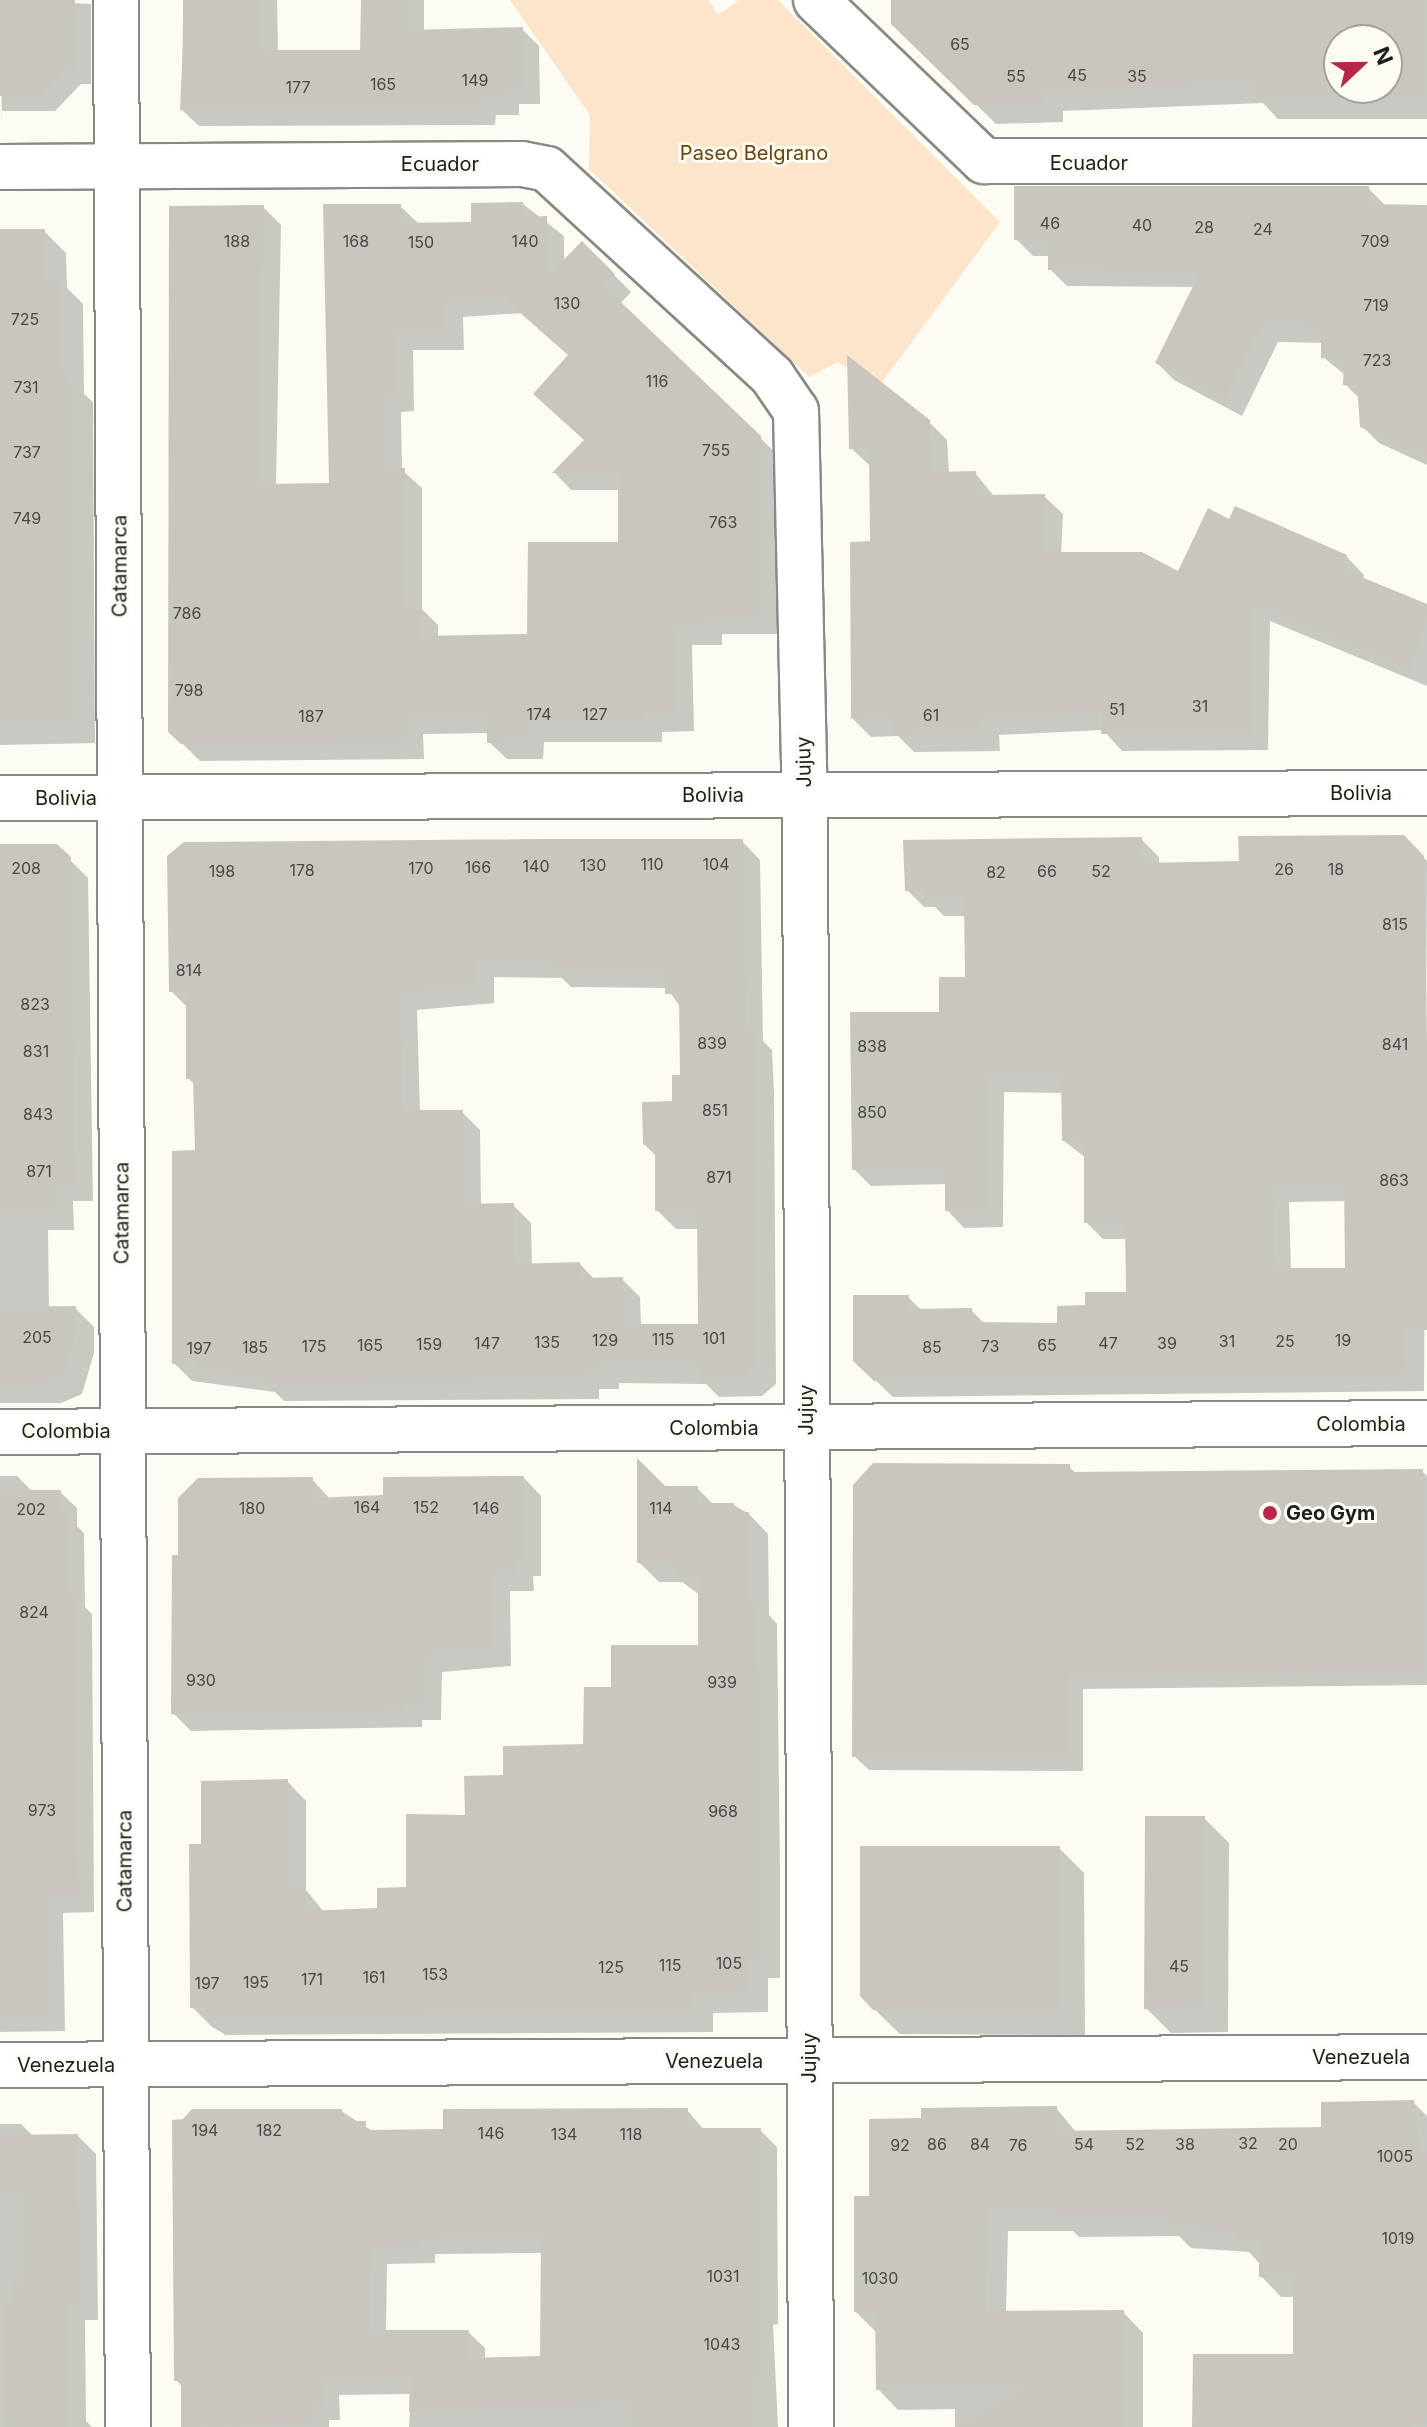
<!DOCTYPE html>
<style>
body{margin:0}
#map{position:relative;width:1427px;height:2427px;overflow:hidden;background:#fcfcf5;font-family:Inter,sans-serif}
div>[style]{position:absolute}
.green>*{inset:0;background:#fde5cc}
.shadow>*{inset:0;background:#0003}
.building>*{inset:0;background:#c9c6c0}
.roads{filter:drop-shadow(2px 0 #8a8a83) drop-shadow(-2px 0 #8a8a83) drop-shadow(0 2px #8a8a83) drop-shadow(0 -2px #8a8a83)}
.street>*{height:44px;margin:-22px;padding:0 22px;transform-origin:22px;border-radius:22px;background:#fff}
.dots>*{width:22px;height:22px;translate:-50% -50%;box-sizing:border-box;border:4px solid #fcfcf5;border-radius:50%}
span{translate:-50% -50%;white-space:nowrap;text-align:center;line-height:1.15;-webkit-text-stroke:6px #fcfcf5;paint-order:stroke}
.number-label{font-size:16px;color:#494845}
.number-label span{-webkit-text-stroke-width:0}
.park-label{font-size:20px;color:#6f450b}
.street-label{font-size:20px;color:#1e1e1c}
.poi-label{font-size:20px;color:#1e1e1c;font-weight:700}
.left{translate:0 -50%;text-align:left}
.north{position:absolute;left:1323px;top:24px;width:80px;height:80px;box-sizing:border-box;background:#fcfcf5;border:2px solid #a3a39e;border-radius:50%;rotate:68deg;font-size:22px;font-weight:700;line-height:32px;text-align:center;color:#1e1e1c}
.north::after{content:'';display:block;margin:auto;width:28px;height:36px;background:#b82749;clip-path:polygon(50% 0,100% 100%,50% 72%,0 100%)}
</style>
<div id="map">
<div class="green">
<i style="clip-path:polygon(510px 0,708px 0,718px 15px,739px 0,778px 0,1000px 222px,877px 389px,838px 362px,809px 377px,589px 169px,590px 115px)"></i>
</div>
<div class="shadow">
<i style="clip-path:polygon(0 0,91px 4px,91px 84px,81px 84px,55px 111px,2px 111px,2px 127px)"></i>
<i style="clip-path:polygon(183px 0,277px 0,278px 52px,362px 52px,363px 0,424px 0,424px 31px,522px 29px,539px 46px,540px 104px,519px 104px,519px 115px,496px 115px,495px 125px,199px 126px,182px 110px)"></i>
<i style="clip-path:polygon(evenodd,893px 0,1427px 0,1427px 119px,1278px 119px,1263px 103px,1063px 111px,1063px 122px,996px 124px,893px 23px,893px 0,1339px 40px,1387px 40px,1387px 88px,1339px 88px,1339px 40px)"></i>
<i style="clip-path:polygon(1368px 188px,1385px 205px,1427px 207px,1427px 465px,1379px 443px,1362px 426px,1360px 399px,1345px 384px,1345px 375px,1323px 357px,1323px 343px,1278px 342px,1242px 416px,1174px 380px,1157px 363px,1194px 287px,1067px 286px,1050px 269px,1050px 256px,1033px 256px,1016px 239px)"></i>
<i style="clip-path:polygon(evenodd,523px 204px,564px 236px,564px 262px,582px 244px,614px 275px,631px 292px,620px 304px,778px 455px,777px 634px,722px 634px,722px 645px,692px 645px,694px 731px,662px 732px,662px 742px,544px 742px,543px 759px,507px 759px,489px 742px,489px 733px,423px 734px,424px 759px,200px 761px,170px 731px,263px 207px,281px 225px,276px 486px,331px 485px,400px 206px,418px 223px,473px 224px,523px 204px,522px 313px,570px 356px,586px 441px,555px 473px,571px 490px,620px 490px,620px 544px,529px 636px,438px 638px,438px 625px,422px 609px,422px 488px,402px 470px,401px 412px,414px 411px,413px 350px,464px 350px,463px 317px,522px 313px)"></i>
<i style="clip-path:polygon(0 231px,44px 231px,66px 253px,67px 288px,83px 304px,84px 394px,93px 402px,95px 743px,0 745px)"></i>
<i style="clip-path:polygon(928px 421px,947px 440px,949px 473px,975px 473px,994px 496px,1044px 496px,1063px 514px,1061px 554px,1179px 574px,1230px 521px,1346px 556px,1364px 575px,1363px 579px,1427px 606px,1427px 686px,1270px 621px,1268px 750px,1122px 751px,1103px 730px,999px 735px,1000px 751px,914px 752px,898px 736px,871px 737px,853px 719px,872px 543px,870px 466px,851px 448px)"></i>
<i style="clip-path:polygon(evenodd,1403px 837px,1427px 861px,1424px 1391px,893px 1397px,873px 1378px,908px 1297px,922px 1311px,971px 1310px,985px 1324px,1059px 1325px,1087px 1307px,1128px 1294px,1127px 1239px,1103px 1239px,1086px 1222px,1086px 1158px,1064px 1141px,1064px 1093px,1004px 1092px,1003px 1227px,964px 1228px,947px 1210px,947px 1184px,871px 1186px,854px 1169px,941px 1014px,967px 979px,966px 916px,944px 916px,935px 907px,924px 907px,907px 890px,1141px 839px,1159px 857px,1159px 864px,1241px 863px,1403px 837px,1346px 1201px,1347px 1270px,1291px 1270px,1289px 1202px,1346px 1201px)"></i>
<i style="clip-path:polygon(evenodd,742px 841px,760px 860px,763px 1041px,772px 1050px,774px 1093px,776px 1384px,762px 1396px,719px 1397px,706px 1384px,619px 1383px,619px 1389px,599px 1389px,599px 1399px,284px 1401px,275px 1392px,192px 1381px,174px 1363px,197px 1152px,195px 1085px,188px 1078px,188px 1008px,171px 991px,742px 841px,494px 977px,562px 978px,571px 987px,667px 988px,681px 1008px,682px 1077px,674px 1103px,645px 1145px,657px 1157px,657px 1210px,676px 1229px,699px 1229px,700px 1326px,641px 1326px,640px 1297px,622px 1279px,595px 1280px,580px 1264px,532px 1265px,531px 1223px,513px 1205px,481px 1206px,480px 1130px,462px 1112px,420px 1112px,417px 1010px,494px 1003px,494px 977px)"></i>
<i style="clip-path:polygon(0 846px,56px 846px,88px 878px,93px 1201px,73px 1201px,74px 1230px,48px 1230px,49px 1309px,75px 1308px,94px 1327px,94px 1353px,82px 1394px,61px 1403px,0 1403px)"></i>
<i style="clip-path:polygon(1069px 1466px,1076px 1474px,1422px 1471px,1427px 1476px,1427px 1685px,1083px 1689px,1083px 1771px,869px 1770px,854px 1756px)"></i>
<i style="clip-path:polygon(0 1476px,17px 1476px,33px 1492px,60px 1492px,77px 1508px,77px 1526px,84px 1533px,85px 1607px,92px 1614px,94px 1912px,63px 1913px,65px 2031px,0 2032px)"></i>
<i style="clip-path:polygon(524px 1478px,541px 1496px,541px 1576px,533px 1576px,534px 1591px,510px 1591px,511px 1666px,442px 1672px,441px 1720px,422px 1720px,422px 1727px,191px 1731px,173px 1713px,180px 1557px,312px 1479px,330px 1499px,385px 1497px)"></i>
<i style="clip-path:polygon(664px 1488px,697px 1488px,714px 1505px,734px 1505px,749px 1514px,768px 1534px,769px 1615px,777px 1624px,780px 1871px,780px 1978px,768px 1978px,768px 2012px,713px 2013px,713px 2032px,226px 2035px,212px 2027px,192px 2007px,203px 1846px,287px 1781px,306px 1801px,306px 1890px,324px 1912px,379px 1910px,408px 1889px,505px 1777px,585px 1746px,613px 1689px,700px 1647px,700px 1595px,682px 1582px,659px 1582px,639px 1562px)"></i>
<i style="clip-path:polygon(1204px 1818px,1229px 1843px,1228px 2032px,1171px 2033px,1146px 2008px)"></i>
<i style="clip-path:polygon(1059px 1848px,1084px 1873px,1085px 2035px,900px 2034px,874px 2009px)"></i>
<i style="clip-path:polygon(1413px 2102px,1427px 2116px,1427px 2427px,1194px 2427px,1295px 2356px,1295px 2297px,1281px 2297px,1261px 2276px,1259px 2263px,1249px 2252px,1191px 2248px,1179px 2236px,1079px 2237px,1073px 2231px,1008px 2231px,1006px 2313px,1123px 2312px,1143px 2333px,1143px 2427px,955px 2427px,955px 2409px,898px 2410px,878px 2389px,877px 2333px,856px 2312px,871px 2198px,923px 2120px,1056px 2108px,1076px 2132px,1323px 2129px)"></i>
<i style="clip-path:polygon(evenodd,687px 2110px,704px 2130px,760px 2130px,777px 2147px,778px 2324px,773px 2325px,778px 2427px,409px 2427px,411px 2394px,339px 2395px,340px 2420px,329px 2420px,329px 2427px,183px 2427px,183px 2387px,176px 2380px,341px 2111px,374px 2132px,446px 2131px,687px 2110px,543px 2253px,542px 2358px,485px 2359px,485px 2348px,468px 2332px,386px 2332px,387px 2264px,435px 2263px,435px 2254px,543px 2253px)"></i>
<i style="clip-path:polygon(0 2124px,21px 2124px,34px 2137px,78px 2136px,96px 2154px,98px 2320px,85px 2320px,86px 2421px,92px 2427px,0 2427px)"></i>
</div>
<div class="building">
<i style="clip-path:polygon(0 0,75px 0,76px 69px,65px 69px,38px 95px,0 96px)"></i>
<i style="clip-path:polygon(185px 0,261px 0,262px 50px,360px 50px,361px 0,408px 0,408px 30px,523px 27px,524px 88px,503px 88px,503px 99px,479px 99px,479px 109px,180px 110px)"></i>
<i style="clip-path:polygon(evenodd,891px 0,1426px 0,1426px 101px,1257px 100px,1257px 84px,1044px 93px,1044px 104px,974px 105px,891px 24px,891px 0,1339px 40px,1387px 40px,1387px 88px,1339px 88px,1339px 40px)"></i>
<i style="clip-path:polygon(1014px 186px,1369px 186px,1370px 204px,1427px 205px,1427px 458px,1360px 427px,1357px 386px,1343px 385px,1344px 360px,1321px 358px,1321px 327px,1261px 326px,1225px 400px,1155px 363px,1200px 272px,1048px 270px,1048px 240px,1014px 240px)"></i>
<i style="clip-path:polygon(evenodd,523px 202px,524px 217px,547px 216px,548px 276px,582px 241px,615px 274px,604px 286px,761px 436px,760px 617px,705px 618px,705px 628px,675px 629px,677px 714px,645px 715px,645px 725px,527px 725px,527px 742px,487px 743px,487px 716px,407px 717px,407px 743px,181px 744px,168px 732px,169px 206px,264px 205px,259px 484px,329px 483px,323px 204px,401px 204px,401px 223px,471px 222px,471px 203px,523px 202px,502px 297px,568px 355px,533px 394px,584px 440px,552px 473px,618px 474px,618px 542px,528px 542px,527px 634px,421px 636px,421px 605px,406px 606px,405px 468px,385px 469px,384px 395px,397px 395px,396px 333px,447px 333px,446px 300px,502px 297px)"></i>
<i style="clip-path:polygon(0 229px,45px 229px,45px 279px,61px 279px,62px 371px,71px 378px,73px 722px,0 722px)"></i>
<i style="clip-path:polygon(847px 355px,930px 420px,932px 472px,976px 471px,977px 495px,1045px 494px,1043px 552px,1142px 552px,1178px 571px,1208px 508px,1229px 519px,1235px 506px,1347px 555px,1342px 569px,1427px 604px,1427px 619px,1409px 669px,1252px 605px,1251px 733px,1101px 734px,1102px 712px,982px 718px,982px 734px,893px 735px,893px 718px,851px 719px,850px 542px,870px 541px,869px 448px,849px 449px)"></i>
<i style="clip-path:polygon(evenodd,1404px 835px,1424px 856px,1427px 1042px,1427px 1330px,1406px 1330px,1407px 1375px,874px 1381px,853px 1361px,853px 1295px,909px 1295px,909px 1309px,972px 1308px,972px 1322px,1057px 1323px,1057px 1306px,1085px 1305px,1085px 1292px,1126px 1292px,1125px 1223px,1084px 1223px,1084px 1142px,1062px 1141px,1061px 1077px,988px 1076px,987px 1211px,945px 1211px,945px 1167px,852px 1170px,850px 1012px,939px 1012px,939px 977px,965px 977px,964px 900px,925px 900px,925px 891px,905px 891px,903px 840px,1142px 837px,1143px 863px,1239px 861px,1238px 836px,1404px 835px,1344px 1184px,1345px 1268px,1275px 1268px,1273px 1186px,1344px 1184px)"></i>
<i style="clip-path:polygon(evenodd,542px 839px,743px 839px,746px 1029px,755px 1029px,756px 1074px,758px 1365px,744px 1379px,699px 1379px,699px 1366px,602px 1365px,602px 1371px,582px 1372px,582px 1382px,264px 1384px,264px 1375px,231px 1375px,231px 1370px,196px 1371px,195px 1364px,172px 1364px,172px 1151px,195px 1150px,193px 1079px,186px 1079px,186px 992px,169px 992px,167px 856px,184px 842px,542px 839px,476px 959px,551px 960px,551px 970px,664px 971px,665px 994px,679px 994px,680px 1075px,672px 1075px,672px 1101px,642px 1102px,643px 1145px,655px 1145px,655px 1211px,697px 1211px,698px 1324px,623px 1324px,623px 1277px,580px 1278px,580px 1262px,515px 1264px,514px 1203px,464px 1204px,463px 1110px,403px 1110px,400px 993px,477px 985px,476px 959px)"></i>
<i style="clip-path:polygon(0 844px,57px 844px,71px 857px,75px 1183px,56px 1183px,56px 1212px,0 1213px)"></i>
<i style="clip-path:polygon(76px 1306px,76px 1334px,64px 1376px,41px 1385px,0 1385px,0 1307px)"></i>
<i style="clip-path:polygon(637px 1458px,665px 1486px,698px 1486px,698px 1503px,734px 1503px,735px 1512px,749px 1512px,750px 1602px,758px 1602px,761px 1850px,761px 1959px,749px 1959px,749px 1993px,694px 1994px,694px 2013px,204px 2016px,204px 2008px,190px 2008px,189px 1844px,201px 1844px,201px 1781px,288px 1779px,287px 1885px,305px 1886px,305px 1911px,377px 1908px,377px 1888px,406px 1887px,406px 1814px,465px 1815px,464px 1776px,503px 1775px,503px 1746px,583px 1744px,584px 1687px,611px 1687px,611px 1645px,698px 1645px,698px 1576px,674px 1576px,673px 1562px,637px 1563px)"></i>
<i style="clip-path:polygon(873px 1463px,1070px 1464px,1070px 1472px,1423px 1469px,1425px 1672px,1070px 1675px,1070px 1758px,852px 1757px,853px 1485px)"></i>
<i style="clip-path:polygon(524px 1476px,524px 1559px,516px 1559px,517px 1574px,493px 1574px,494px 1649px,425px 1655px,424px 1703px,405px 1703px,405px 1710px,197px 1718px,171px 1714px,172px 1555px,178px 1555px,178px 1498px,198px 1478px,313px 1477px,313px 1498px,383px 1495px,383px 1477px)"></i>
<i style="clip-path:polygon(0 1490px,61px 1490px,62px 1515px,68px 1515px,70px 1596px,77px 1596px,79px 1896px,48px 1897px,49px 2015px,0 2016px)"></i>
<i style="clip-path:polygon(1145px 1816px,1205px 1816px,1204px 2007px,1144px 2009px)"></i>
<i style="clip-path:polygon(860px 1846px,1060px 1846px,1060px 2011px,873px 2010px,860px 1996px)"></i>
<i style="clip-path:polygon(1414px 2100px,1421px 2152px,1427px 2152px,1427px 2423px,1408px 2427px,1192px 2427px,1193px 2354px,1293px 2354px,1293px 2278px,1259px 2277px,1259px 2243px,1237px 2243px,1237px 2233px,1169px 2229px,1169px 2216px,1056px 2217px,1056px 2212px,988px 2211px,986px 2311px,1124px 2310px,1124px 2427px,957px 2427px,1023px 2388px,876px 2390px,875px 2312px,854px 2312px,854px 2196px,869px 2196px,869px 2119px,921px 2118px,921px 2108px,1057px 2106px,1056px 2131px,1321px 2127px,1321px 2102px)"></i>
<i style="clip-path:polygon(evenodd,688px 2108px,688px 2128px,761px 2128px,760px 2375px,753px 2375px,753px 2427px,633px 2427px,633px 2406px,409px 2411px,410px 2378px,323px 2379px,324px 2404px,313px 2404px,313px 2425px,181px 2427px,181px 2381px,174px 2381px,172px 2120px,183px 2119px,192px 2109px,342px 2109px,343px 2121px,366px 2121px,366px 2130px,443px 2129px,443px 2109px,688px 2108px,541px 2237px,540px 2356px,469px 2358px,469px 2330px,370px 2330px,371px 2248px,419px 2247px,419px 2239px,541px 2237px)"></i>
<i style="clip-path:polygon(78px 2134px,80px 2303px,67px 2303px,69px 2427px,3px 2427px,2px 2302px,12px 2302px,11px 2283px,24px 2282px,23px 2201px,23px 2193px,0 2194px,0 2135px)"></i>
</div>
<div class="roads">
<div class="street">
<i style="left:116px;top:0;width:2427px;rotate:89.72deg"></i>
<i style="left:816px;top:0;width:233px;rotate:43.8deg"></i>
<i style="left:984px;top:161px;width:443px"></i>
<i style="left:0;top:167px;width:522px;rotate:-0.33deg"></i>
<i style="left:522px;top:164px;width:25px;rotate:11deg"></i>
<i style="left:547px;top:169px;width:306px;rotate:42.6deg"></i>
<i style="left:772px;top:376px;width:42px;rotate:55.6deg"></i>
<i style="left:796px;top:411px;width:383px;rotate:88.7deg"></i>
<i style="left:805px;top:794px;width:1633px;rotate:89.79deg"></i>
<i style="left:0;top:798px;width:1427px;rotate:-0.2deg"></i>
<i style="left:0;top:1432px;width:1427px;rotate:-0.36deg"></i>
<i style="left:0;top:2065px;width:1427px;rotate:-0.32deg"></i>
</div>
</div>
<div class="dots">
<i style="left:1270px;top:1513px;background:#b82749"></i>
</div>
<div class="number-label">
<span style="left:960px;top:44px">65</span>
<span style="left:1077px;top:75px">45</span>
<span style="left:1016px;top:76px">55</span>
<span style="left:1137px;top:76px">35</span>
<span style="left:475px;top:80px">149</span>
<span style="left:383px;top:84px">165</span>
<span style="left:298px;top:87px">177</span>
<span style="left:1050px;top:223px">46</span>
<span style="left:1142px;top:225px">40</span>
<span style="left:1204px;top:227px">28</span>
<span style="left:1263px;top:229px">24</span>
<span style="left:237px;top:241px">188</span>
<span style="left:356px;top:241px">168</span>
<span style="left:525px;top:241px">140</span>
<span style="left:1375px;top:241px">709</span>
<span style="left:421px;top:242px">150</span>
<span style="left:567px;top:303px">130</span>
<span style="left:1376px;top:305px">719</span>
<span style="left:25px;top:319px">725</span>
<span style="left:1377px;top:360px">723</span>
<span style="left:657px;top:381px">116</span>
<span style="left:26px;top:387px">731</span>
<span style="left:716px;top:450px">755</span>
<span style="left:27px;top:452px">737</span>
<span style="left:27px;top:518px">749</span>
<span style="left:723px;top:522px">763</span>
<span style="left:187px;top:613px">786</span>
<span style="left:189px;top:690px">798</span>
<span style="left:1200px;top:706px">31</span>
<span style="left:1117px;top:709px">51</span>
<span style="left:539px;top:714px">174</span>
<span style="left:595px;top:714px">127</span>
<span style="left:931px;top:715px">61</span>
<span style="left:311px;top:716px">187</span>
<span style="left:652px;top:864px">110</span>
<span style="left:716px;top:864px">104</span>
<span style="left:593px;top:865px">130</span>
<span style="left:536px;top:866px">140</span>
<span style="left:478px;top:867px">166</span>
<span style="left:26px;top:868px">208</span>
<span style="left:421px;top:868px">170</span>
<span style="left:1284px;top:869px">26</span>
<span style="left:1336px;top:869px">18</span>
<span style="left:302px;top:870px">178</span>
<span style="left:222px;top:871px">198</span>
<span style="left:1047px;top:871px">66</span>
<span style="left:1101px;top:871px">52</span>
<span style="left:996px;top:872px">82</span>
<span style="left:1395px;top:924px">815</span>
<span style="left:189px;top:970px">814</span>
<span style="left:35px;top:1004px">823</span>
<span style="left:712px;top:1043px">839</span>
<span style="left:1395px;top:1044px">841</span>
<span style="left:872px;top:1046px">838</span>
<span style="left:36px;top:1051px">831</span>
<span style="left:715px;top:1110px">851</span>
<span style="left:872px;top:1112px">850</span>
<span style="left:38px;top:1114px">843</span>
<span style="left:39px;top:1171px">871</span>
<span style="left:719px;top:1177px">871</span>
<span style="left:1394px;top:1180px">863</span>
<span style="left:37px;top:1337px">205</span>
<span style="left:714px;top:1338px">101</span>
<span style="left:663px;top:1339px">115</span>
<span style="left:605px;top:1340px">129</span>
<span style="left:1343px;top:1340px">19</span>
<span style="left:1227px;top:1341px">31</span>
<span style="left:1285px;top:1341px">25</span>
<span style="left:547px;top:1342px">135</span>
<span style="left:487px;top:1343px">147</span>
<span style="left:1108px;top:1343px">47</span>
<span style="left:1167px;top:1343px">39</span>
<span style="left:429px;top:1344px">159</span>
<span style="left:370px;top:1345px">165</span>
<span style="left:1047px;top:1345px">65</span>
<span style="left:314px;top:1346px">175</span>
<span style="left:990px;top:1346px">73</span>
<span style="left:255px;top:1347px">185</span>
<span style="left:932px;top:1347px">85</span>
<span style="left:199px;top:1348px">197</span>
<span style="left:367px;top:1507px">164</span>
<span style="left:426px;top:1507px">152</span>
<span style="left:252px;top:1508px">180</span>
<span style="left:486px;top:1508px">146</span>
<span style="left:661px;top:1508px">114</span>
<span style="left:31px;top:1509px">202</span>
<span style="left:34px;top:1612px">824</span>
<span style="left:201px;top:1680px">930</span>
<span style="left:722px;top:1682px">939</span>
<span style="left:42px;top:1810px">973</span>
<span style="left:723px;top:1811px">968</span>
<span style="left:729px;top:1963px">105</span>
<span style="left:670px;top:1965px">115</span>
<span style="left:1179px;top:1966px">45</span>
<span style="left:611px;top:1967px">125</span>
<span style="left:435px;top:1974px">153</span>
<span style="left:374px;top:1977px">161</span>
<span style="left:312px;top:1979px">171</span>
<span style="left:256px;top:1982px">195</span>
<span style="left:207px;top:1983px">197</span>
<span style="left:205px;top:2130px">194</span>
<span style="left:269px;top:2130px">182</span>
<span style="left:491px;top:2133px">146</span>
<span style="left:564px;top:2134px">134</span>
<span style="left:631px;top:2134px">118</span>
<span style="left:1248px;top:2143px">32</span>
<span style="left:937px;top:2144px">86</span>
<span style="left:980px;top:2144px">84</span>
<span style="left:1084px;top:2144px">54</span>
<span style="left:1135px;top:2144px">52</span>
<span style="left:1185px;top:2144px">38</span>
<span style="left:1288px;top:2144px">20</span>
<span style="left:900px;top:2145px">92</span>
<span style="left:1018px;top:2145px">76</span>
<span style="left:1395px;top:2156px">1005</span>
<span style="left:1398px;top:2238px">1019</span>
<span style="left:723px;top:2276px">1031</span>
<span style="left:880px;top:2278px">1030</span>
<span style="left:722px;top:2344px">1043</span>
</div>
<div class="park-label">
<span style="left:754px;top:153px">Paseo Belgrano</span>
</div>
<div class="street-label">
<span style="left:1089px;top:163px">Ecuador</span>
<span style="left:440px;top:164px">Ecuador</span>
<span style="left:120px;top:566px;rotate:-90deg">Catamarca</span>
<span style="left:804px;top:762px;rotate:-91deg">Jujuy</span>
<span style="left:1361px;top:793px">Bolivia</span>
<span style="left:713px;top:795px">Bolivia</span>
<span style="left:66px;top:798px">Bolivia</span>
<span style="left:122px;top:1213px;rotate:-90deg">Catamarca</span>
<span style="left:806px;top:1410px;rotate:-90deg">Jujuy</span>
<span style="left:1361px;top:1424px">Colombia</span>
<span style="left:714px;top:1428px">Colombia</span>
<span style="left:66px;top:1431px">Colombia</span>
<span style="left:125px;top:1861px;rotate:-90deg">Catamarca</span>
<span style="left:1361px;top:2057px">Venezuela</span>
<span style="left:809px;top:2058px;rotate:-90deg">Jujuy</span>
<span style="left:714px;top:2061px">Venezuela</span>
<span style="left:66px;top:2065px">Venezuela</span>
</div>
<div class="poi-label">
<span class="left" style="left:1286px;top:1513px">Geo Gym</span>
</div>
<div class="north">N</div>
</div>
